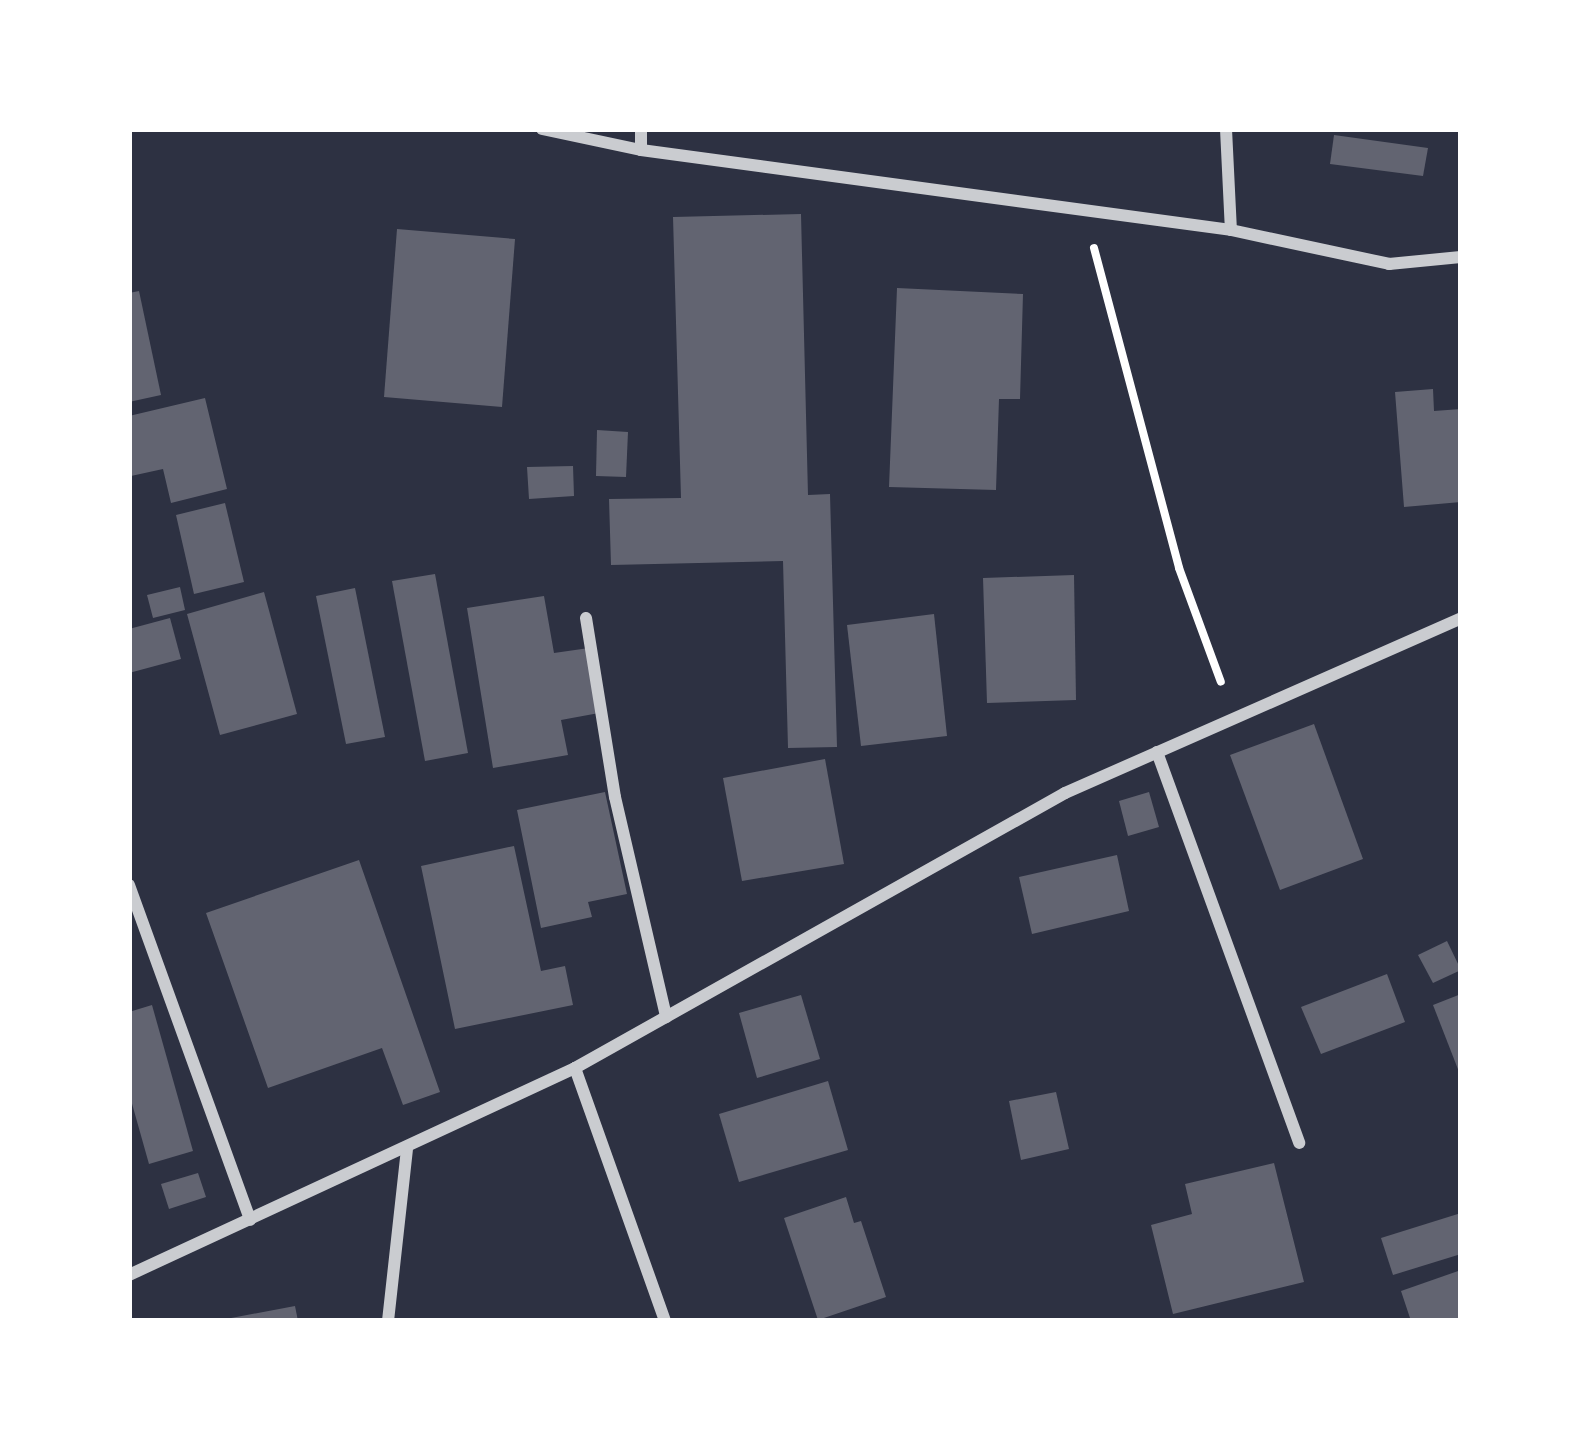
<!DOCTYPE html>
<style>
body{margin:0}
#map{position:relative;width:1590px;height:1450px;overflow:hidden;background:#2d3142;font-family:"DM Sans",sans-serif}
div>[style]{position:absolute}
.building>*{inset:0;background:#626471}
.path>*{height:8px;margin:-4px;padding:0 4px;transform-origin:4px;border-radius:4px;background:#fff}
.minor>*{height:12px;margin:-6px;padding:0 6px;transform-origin:6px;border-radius:6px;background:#caccd0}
span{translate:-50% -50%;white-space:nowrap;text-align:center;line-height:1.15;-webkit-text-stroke:12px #fff;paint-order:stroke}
.frame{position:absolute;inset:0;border:132px solid #fff;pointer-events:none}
</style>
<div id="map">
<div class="building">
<i style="clip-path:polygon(1334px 135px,1428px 148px,1423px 176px,1330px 164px)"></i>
<i style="clip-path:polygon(801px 214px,808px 495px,830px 494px,837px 747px,788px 748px,783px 561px,611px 565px,609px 499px,681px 498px,673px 217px)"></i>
<i style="clip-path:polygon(397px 229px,515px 239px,502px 407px,384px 397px)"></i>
<i style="clip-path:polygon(897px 288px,1023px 294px,1020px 399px,999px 399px,996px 490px,889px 487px)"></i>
<i style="clip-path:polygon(139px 291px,161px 395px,129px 402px,129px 293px)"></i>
<i style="clip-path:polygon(1433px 389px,1434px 411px,1461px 409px,1461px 502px,1404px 507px,1395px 392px)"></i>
<i style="clip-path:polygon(205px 398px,227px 489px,171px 503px,163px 469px,131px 476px,129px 416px)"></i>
<i style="clip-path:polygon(597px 430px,628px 432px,626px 477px,596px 476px)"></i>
<i style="clip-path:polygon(573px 466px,574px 496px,529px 499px,527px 467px)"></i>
<i style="clip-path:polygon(225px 503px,244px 582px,194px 594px,176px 515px)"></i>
<i style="clip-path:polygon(435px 574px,468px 753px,425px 761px,392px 581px)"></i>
<i style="clip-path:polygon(1074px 575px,1076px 700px,987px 703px,983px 578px)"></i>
<i style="clip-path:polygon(180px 587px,185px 610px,153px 618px,147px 595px)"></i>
<i style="clip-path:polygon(355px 588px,385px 737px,346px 744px,316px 596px)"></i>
<i style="clip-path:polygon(264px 592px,297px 714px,220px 735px,187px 614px)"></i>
<i style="clip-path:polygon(544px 596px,554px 653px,589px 648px,599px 713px,561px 720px,568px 755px,493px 768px,467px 608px)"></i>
<i style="clip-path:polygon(934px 614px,947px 736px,861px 746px,847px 625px)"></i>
<i style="clip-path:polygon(170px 618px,181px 659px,129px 673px,129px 629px)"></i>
<i style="clip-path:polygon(1314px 724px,1363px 859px,1280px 890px,1230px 755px)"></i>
<i style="clip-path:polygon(825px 759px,844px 864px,742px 881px,723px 778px)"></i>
<i style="clip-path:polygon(605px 792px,627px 894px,588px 902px,592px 917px,541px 928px,517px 810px)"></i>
<i style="clip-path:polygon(1149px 792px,1159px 827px,1128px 836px,1119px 801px)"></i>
<i style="clip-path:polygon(514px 846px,541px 971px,565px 966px,573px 1005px,455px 1029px,421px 866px)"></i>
<i style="clip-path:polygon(1117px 855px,1129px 911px,1032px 934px,1019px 877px)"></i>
<i style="clip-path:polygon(359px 860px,440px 1092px,403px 1105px,382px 1048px,268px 1088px,206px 913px)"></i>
<i style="clip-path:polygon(1447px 941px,1461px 970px,1433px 983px,1418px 955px)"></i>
<i style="clip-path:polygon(1387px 974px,1405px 1022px,1321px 1054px,1301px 1007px)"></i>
<i style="clip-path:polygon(1461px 994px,1461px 1077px,1433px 1005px)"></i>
<i style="clip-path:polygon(801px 995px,820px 1059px,757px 1078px,739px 1013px)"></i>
<i style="clip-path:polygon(152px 1005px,193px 1151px,149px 1164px,129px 1093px,129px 1012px)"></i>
<i style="clip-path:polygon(828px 1081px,848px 1150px,739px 1182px,719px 1114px)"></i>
<i style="clip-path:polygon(1056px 1092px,1069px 1149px,1021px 1160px,1009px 1101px)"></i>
<i style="clip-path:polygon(1274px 1163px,1304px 1282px,1173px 1314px,1151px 1225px,1192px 1214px,1185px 1184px)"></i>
<i style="clip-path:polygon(198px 1173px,206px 1197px,169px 1209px,161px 1184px)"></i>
<i style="clip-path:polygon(846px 1197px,854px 1223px,861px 1221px,886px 1297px,818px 1320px,784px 1218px)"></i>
<i style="clip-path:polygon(1461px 1213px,1461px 1254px,1393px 1275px,1381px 1238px)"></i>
<i style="clip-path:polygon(1461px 1270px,1461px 1321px,1411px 1321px,1401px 1291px)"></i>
<i style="clip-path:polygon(295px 1306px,298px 1321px,226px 1321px,226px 1319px)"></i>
</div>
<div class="path">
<i style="left:1094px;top:248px;width:331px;rotate:75.1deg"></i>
<i style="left:1179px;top:568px;width:121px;rotate:69.8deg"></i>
</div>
<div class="minor">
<i style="left:542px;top:129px;width:101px;rotate:12deg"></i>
<i style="left:641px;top:150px;width:595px;rotate:7.72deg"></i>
<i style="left:1231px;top:230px;width:162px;rotate:12.1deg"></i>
<i style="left:1389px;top:264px;width:72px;rotate:-5.6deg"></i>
<i style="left:1226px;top:129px;width:101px;rotate:87.2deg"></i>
<i style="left:641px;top:150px;width:21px;rotate:-90deg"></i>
<i style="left:586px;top:618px;width:181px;rotate:80.8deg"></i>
<i style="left:615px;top:797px;width:226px;rotate:76.9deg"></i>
<i style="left:1157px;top:752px;width:416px;rotate:70deg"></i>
<i style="left:129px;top:885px;width:356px;rotate:70.1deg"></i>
<i style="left:575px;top:1068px;width:269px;rotate:70.4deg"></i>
<i style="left:129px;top:1275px;width:492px;rotate:-24.9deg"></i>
<i style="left:575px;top:1068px;width:562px;rotate:-29.3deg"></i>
<i style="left:1065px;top:793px;width:433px;rotate:-23.8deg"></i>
<i style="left:388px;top:1321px;width:172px;rotate:-83.7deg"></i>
</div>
<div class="frame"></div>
</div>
